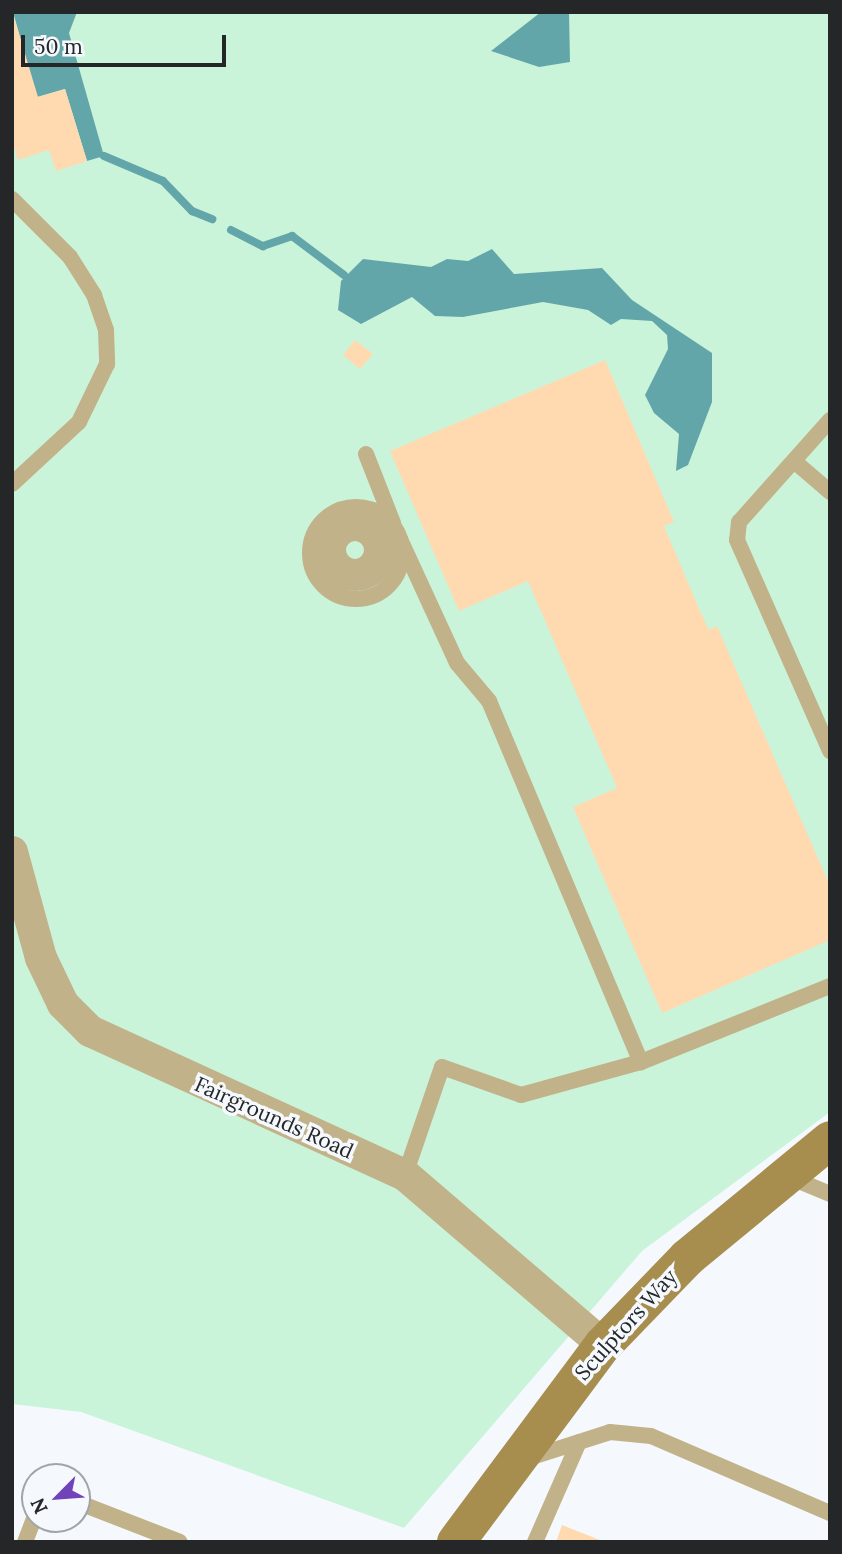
<!DOCTYPE html>
<style>
body{margin:0}
#map{position:relative;width:842px;height:1554px;overflow:hidden;background:#f5f9fd;font-family:Lora,serif}
div>[style]{position:absolute}
.green>*{inset:0;background:#caf4da}
.water>*{inset:0;background:#63a6aa}
.stream>*{height:8px;margin:-4px;padding:0 4px;transform-origin:4px;border-radius:4px;background:#63a6aa}
.building>*{inset:0;background:#ffdab0}
.lane>*{height:16px;margin:-8px;padding:0 8px;transform-origin:8px;border-radius:8px;background:#c2b289}
.lane>.ring{margin:-8px;padding:0;box-sizing:content-box;background:none;border:16px solid #c2b289;border-radius:50%}
.street>*{height:32px;margin:-16px;padding:0 16px;transform-origin:16px;border-radius:16px;background:#c2b289}
.street>.ring{margin:-16px;padding:0;box-sizing:content-box;background:none;border:32px solid #c2b289;border-radius:50%}
.secondary>*{height:38px;margin:-19px;padding:0 19px;transform-origin:19px;border-radius:19px;background:#a78e4f}
span{translate:-50% -50%;white-space:nowrap;text-align:center;line-height:1.15;-webkit-text-stroke:7px #f5f9fd;paint-order:stroke}
.street-label{font-size:21px;color:#242627}
.frame{position:absolute;inset:0;border:14px solid #242627;pointer-events:none}
.north{position:absolute;left:21px;top:1463px;width:70px;height:70px;box-sizing:border-box;background:#f5f9fd;border:2px solid #a1a5a7;border-radius:50%;rotate:245deg;font-size:19px;font-weight:700;line-height:28px;text-align:center;color:#242627}
.north::after{content:'';display:block;margin:auto;width:24px;height:32px;background:#7142b9;clip-path:polygon(50% 0,100% 100%,50% 72%,0 100%)}
.scale{position:absolute;left:21px;top:35px;width:205px;height:32px;box-sizing:border-box;border:4px solid #242627;border-top:0;padding-left:9px;font-size:21px;line-height:24px;white-space:nowrap;color:#242627;-webkit-text-stroke:5px #f5f9fd;paint-order:stroke}
</style>
<div id="map">
<div class="green">
<i style="clip-path:polygon(12px 12px,830px 12px,830px 1112px,642px 1251px,404px 1528px,81px 1412px,12px 1404px)"></i>
</div>
<div class="water">
<i style="clip-path:polygon(13px 12px,77px 12px,69px 33px,104px 156px,87px 161px,65px 89px,37px 97px)"></i>
<i style="clip-path:polygon(541px 12px,569px 12px,570px 62px,539px 67px,491px 51px)"></i>
<i style="clip-path:polygon(492px 249px,514px 274px,602px 268px,632px 300px,712px 353px,712px 402px,688px 465px,676px 471px,679px 434px,654px 413px,645px 395px,668px 349px,667px 335px,652px 321px,621px 319px,611px 325px,588px 310px,543px 302px,463px 317px,435px 316px,412px 297px,361px 324px,338px 310px,341px 281px,363px 259px,431px 267px,447px 259px,468px 261px)"></i>
</div>
<div class="stream">
<i style="left:104px;top:156px;width:64px;rotate:23deg"></i>
<i style="left:163px;top:181px;width:42px;rotate:46deg"></i>
<i style="left:192px;top:211px;width:22px;rotate:22deg"></i>
<i style="left:231px;top:230px;width:36px;rotate:27deg"></i>
<i style="left:263px;top:246px;width:31px;rotate:-19deg"></i>
<i style="left:292px;top:236px;width:65px;rotate:36.9deg"></i>
</div>
<div class="building">
<i style="clip-path:polygon(13px 14px,38px 97px,65px 89px,87px 161px,56px 171px,49px 150px,18px 160px,12px 139px)"></i>
<i style="clip-path:polygon(355px 340px,373px 354px,360px 369px,343px 355px)"></i>
<i style="clip-path:polygon(605px 360px,674px 522px,664px 526px,700px 611px,709px 630px,717px 626px,830px 886px,830px 940px,662px 1013px,573px 807px,617px 788px,528px 581px,459px 611px,390px 451px)"></i>
<i style="clip-path:polygon(562px 1525px,605px 1542px,556px 1542px)"></i>
</div>
<div class="lane">
<i style="left:12px;top:199px;width:82px;rotate:45deg"></i>
<i style="left:70px;top:257px;width:45px;rotate:57.7deg"></i>
<i style="left:94px;top:295px;width:37px;rotate:71deg"></i>
<i style="left:106px;top:330px;width:34px;rotate:88deg"></i>
<i style="left:107px;top:364px;width:64px;rotate:115.8deg"></i>
<i style="left:79px;top:422px;width:91px;rotate:137.2deg"></i>
<i style="left:830px;top:420px;width:137px;rotate:131.7deg"></i>
<i style="left:739px;top:522px;width:18px;rotate:96deg"></i>
<i style="left:737px;top:540px;width:231px;rotate:66.2deg"></i>
<i style="left:366px;top:454px;width:74px;rotate:68.6deg"></i>
<i style="left:794px;top:461px;width:48px;rotate:40.7deg"></i>
<i class="ring" style="left:310px;top:507px;width:76px;height:76px"></i>
<i style="left:400px;top:539px;width:136px;rotate:65.3deg"></i>
<i style="left:457px;top:663px;width:50px;rotate:49.9deg"></i>
<i style="left:489px;top:701px;width:392px;rotate:67.2deg"></i>
<i style="left:405px;top:1175px;width:114px;rotate:-71.1deg"></i>
<i style="left:442px;top:1067px;width:84px;rotate:19.5deg"></i>
<i style="left:521px;top:1095px;width:124px;rotate:-15.4deg"></i>
<i style="left:641px;top:1062px;width:204px;rotate:-21.9deg"></i>
<i style="left:787px;top:1176px;width:47px;rotate:22.7deg"></i>
<i style="left:529px;top:1458px;width:85px;rotate:-17.8deg"></i>
<i style="left:610px;top:1432px;width:41px;rotate:5.6deg"></i>
<i style="left:651px;top:1436px;width:195px;rotate:23.3deg"></i>
<i style="left:77px;top:1502px;width:110px;rotate:21.2deg"></i>
<i style="left:25px;top:1542px;width:28px;rotate:-69deg"></i>
<i style="left:535px;top:1542px;width:109px;rotate:-66.3deg"></i>
</div>
<div class="street">
<i class="ring" style="left:330px;top:525px;width:18px;height:18px"></i>
<i style="left:12px;top:852px;width:110px;rotate:74.7deg"></i>
<i style="left:41px;top:958px;width:51px;rotate:64.4deg"></i>
<i style="left:63px;top:1004px;width:38px;rotate:45deg"></i>
<i style="left:90px;top:1031px;width:346px;rotate:24.6deg"></i>
<i style="left:405px;top:1175px;width:261px;rotate:40.6deg"></i>
</div>
<div class="secondary">
<i style="left:456px;top:1542px;width:246px;rotate:-53.3deg"></i>
<i style="left:603px;top:1345px;width:121px;rotate:-46deg"></i>
<i style="left:687px;top:1258px;width:185px;rotate:-39.5deg"></i>
</div>
<div class="street-label">
<span style="left:274px;top:1118px;rotate:24deg">Fairgrounds Road</span>
<span style="left:626px;top:1325px;rotate:-48deg">Sculptors Way</span>
</div>
<div class="frame"></div>
<div class="north">N</div>
<div class="scale">50 m</div>
</div>
